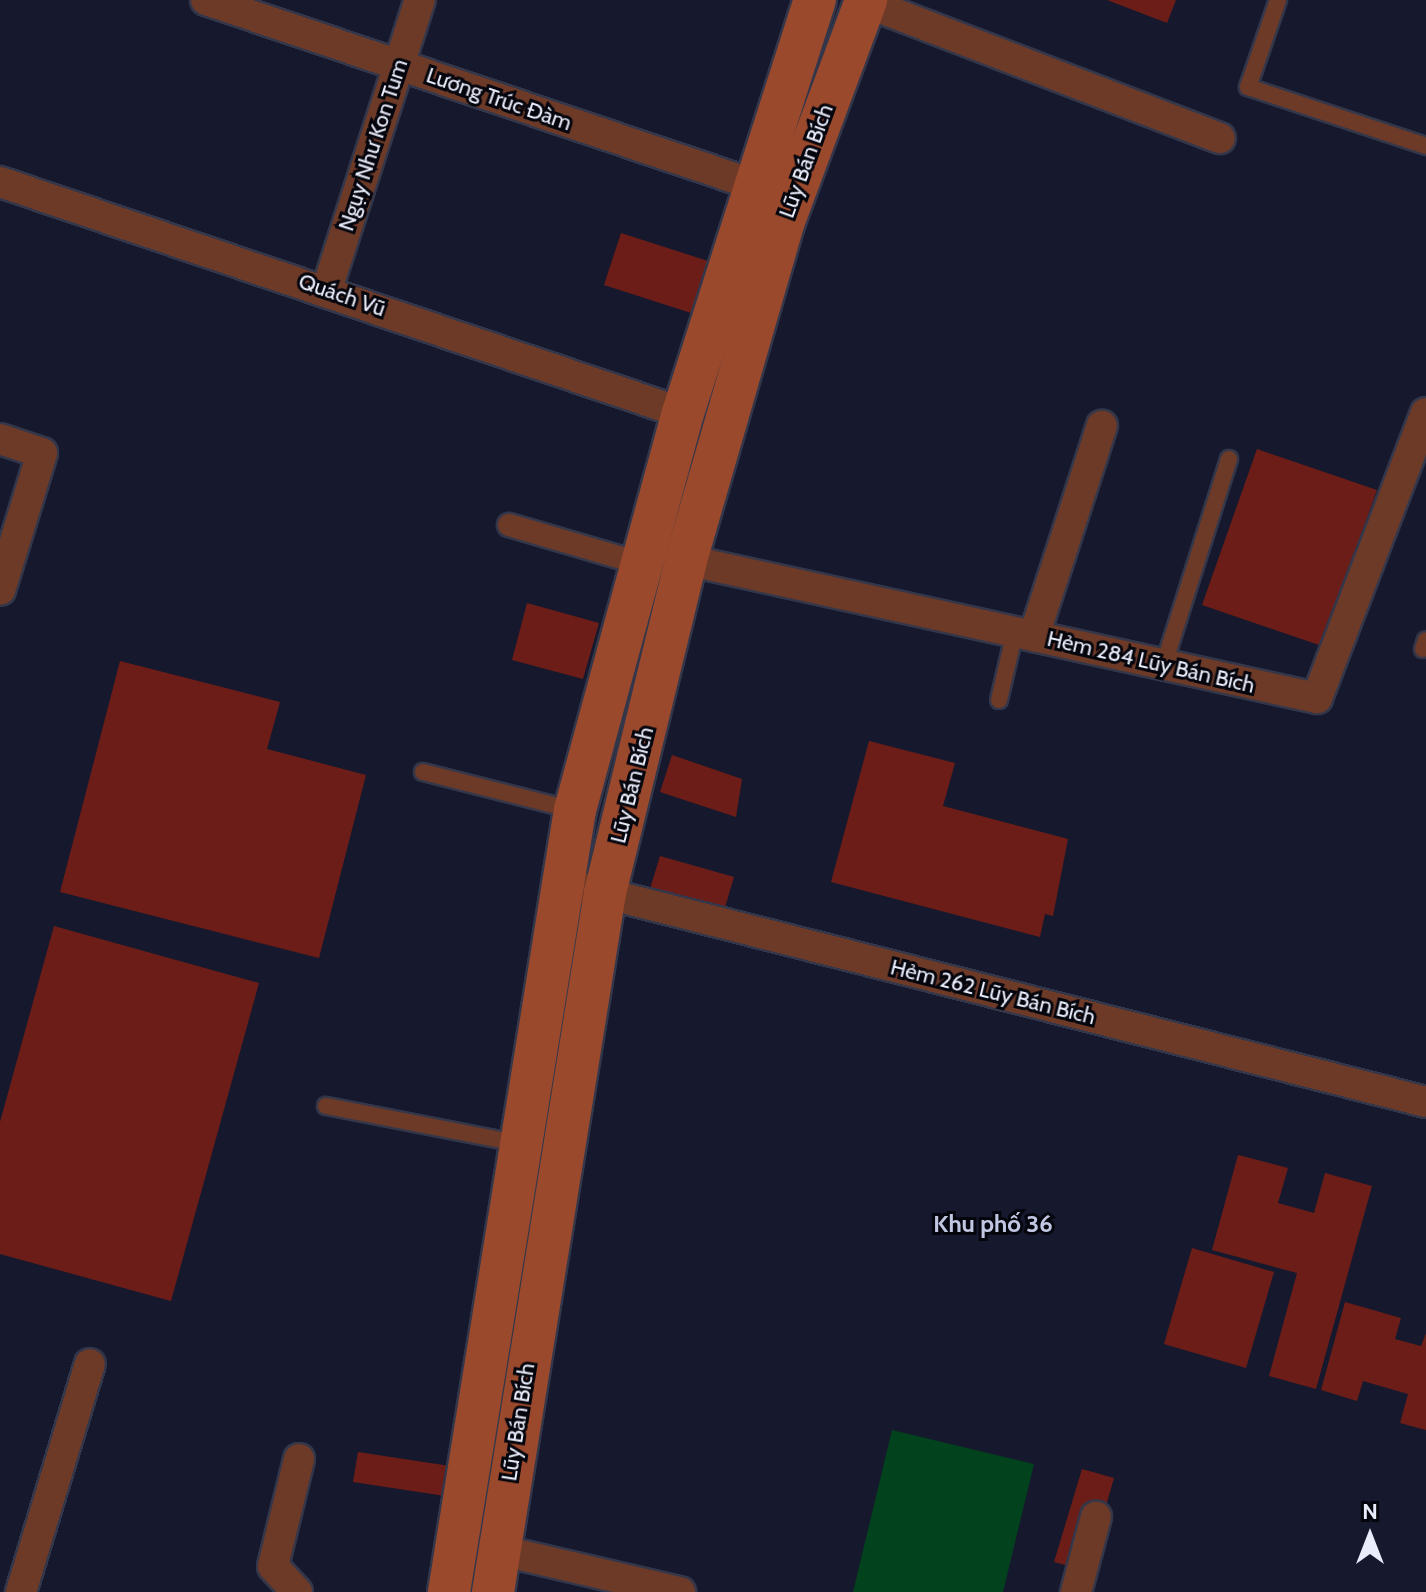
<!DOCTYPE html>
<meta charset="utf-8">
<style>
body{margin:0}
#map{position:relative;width:1426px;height:1592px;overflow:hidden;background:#16192d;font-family:Cabin,sans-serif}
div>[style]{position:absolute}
.green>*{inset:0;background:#02421d}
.building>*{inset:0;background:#6c1d17}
.roads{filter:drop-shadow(2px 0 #34374a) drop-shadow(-2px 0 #34374a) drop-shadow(0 2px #34374a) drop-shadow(0 -2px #34374a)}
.service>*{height:16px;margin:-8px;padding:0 8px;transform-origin:8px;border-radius:8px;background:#6d3a28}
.pedestrian>*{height:22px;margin:-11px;padding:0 11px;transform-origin:11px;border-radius:11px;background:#6d3a28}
.minor>*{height:30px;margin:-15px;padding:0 15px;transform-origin:15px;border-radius:15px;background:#6d3a28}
.secondary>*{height:42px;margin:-21px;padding:0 21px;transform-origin:21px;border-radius:21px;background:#9b492c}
span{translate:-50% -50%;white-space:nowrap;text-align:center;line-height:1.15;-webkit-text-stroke:6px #05050d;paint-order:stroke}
.street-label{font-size:22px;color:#e9ecfa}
.neighbourhood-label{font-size:24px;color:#c1c6e2;font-weight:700}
.north{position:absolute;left:1330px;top:1496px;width:80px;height:80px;-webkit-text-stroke:6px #05050d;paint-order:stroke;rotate:0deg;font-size:22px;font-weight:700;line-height:32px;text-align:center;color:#e9ecfa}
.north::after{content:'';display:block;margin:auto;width:28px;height:36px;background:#e9ecfa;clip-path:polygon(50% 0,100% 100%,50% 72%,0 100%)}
</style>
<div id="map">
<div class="green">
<i style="clip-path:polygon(892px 1430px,1034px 1464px,1003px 1592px,853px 1592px)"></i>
</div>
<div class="building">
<i style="clip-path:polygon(1107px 0,1176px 0,1167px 23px)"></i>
<i style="clip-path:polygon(621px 233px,708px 261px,691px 313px,604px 285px)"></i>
<i style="clip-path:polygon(1257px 449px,1377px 490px,1322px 646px,1202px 605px)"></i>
<i style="clip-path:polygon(527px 603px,599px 623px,583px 679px,512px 660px)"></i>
<i style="clip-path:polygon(120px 661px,280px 702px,267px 749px,366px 775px,319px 958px,60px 892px)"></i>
<i style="clip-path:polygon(869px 741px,955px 763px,943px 806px,1068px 839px,1053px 916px,1045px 914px,1040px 937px,831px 882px)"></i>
<i style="clip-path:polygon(672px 755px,742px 779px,736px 817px,660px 792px)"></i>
<i style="clip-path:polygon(660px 856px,734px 877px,723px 914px,649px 892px)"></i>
<i style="clip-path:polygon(54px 926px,259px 983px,171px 1301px,0 1254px,0 1122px)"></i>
<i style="clip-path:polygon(1238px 1155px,1288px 1168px,1278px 1203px,1314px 1213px,1325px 1173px,1372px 1186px,1316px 1389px,1269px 1376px,1297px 1273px,1212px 1250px)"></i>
<i style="clip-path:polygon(1192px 1248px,1274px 1272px,1246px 1368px,1164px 1344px)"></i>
<i style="clip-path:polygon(1345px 1302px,1401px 1318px,1395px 1339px,1421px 1346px,1426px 1333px,1426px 1430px,1400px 1423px,1408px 1394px,1363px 1381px,1357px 1401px,1321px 1390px)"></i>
<i style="clip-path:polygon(358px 1452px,450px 1466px,445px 1496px,353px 1482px)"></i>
<i style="clip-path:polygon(1082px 1469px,1114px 1478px,1087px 1571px,1054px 1562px)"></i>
</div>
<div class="roads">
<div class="service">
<i style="left:1278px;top:0;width:92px;rotate:109deg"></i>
<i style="left:1248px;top:87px;width:188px;rotate:18.3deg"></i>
<i style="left:1423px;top:649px;width:9px;rotate:-72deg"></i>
<i style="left:1164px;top:664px;width:215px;rotate:-72.4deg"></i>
<i style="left:999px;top:700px;width:71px;rotate:-76.9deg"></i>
<i style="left:423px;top:772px;width:155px;rotate:14.2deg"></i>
<i style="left:326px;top:1106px;width:195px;rotate:11deg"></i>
</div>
<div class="pedestrian">
<i style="left:509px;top:525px;width:139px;rotate:16.3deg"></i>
</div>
<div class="minor">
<i style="left:206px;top:0;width:598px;rotate:18.62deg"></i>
<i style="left:865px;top:2px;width:380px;rotate:21deg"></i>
<i style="left:0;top:182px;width:721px;rotate:18.69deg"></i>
<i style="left:327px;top:289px;width:304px;rotate:-72.2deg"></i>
<i style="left:0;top:439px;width:44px;rotate:18.4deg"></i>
<i style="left:42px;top:453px;width:143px;rotate:107deg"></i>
<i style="left:686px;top:560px;width:646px;rotate:12.34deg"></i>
<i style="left:1317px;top:698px;width:305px;rotate:-69.1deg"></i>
<i style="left:1034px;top:636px;width:221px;rotate:-72.1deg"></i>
<i style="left:588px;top:889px;width:865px;rotate:14.26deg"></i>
<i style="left:499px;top:1550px;width:186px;rotate:13.1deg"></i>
<i style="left:21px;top:1592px;width:238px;rotate:-73.2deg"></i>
<i style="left:297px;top:1592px;width:35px;rotate:-133deg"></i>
<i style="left:273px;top:1566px;width:110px;rotate:-76.3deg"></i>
<i style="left:1076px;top:1592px;width:78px;rotate:-75.1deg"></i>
</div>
<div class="secondary">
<i style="left:449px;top:1592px;width:792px;rotate:-80.85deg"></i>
<i style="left:575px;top:810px;width:411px;rotate:-74.8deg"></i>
<i style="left:683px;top:413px;width:434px;rotate:-72.3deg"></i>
<i style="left:493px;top:1592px;width:708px;rotate:-80.9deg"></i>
<i style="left:605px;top:893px;width:343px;rotate:-76.3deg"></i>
<i style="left:686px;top:560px;width:353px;rotate:-73.9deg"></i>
<i style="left:784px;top:221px;width:236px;rotate:-69.6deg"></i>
</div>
</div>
<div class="street-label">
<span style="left:499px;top:99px;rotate:19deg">Lương Trúc Đàm</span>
<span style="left:373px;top:145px;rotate:-72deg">Ngụy Như Kon Tum</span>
<span style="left:806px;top:161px;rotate:-70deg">Lũy Bán Bích</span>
<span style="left:342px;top:295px;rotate:19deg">Quách Vũ</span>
<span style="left:1151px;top:662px;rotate:13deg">Hẻm 284 Lũy Bán Bích</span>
<span style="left:632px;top:785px;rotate:-76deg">Lũy Bán Bích</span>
<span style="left:993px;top:992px;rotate:14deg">Hẻm 262 Lũy Bán Bích</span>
<span style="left:518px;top:1422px;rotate:-81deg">Lũy Bán Bích</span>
</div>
<div class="neighbourhood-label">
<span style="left:993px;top:1224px">Khu phố 36</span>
</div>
<div class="north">N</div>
</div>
